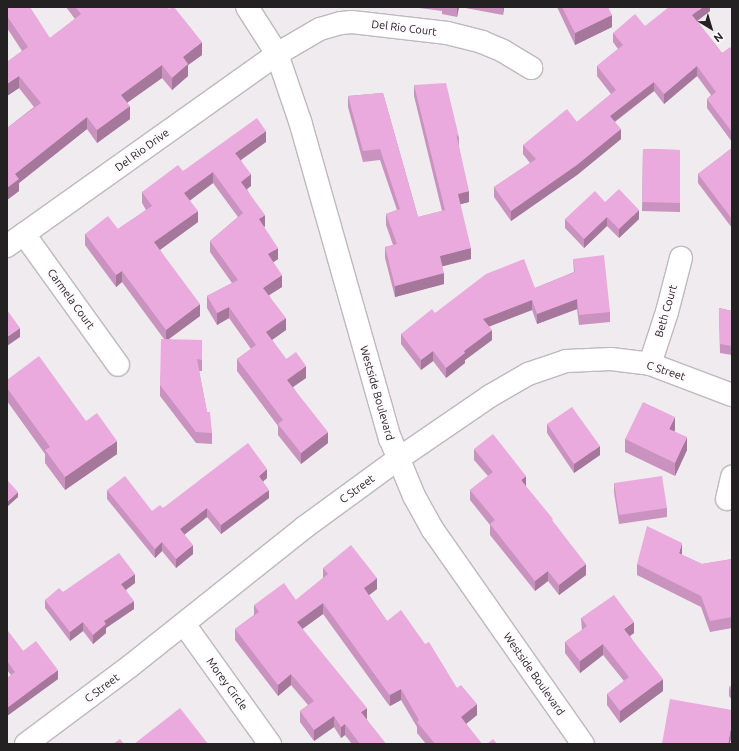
<!DOCTYPE html>
<style>
body{margin:0}
#map{position:relative;width:739px;height:751px;overflow:hidden;background:#f0ebef;font-family:Ubuntu,sans-serif}
div>[style]{position:absolute}
.roads{filter:drop-shadow(1px 0 #bdb9bc) drop-shadow(-1px 0 #bdb9bc) drop-shadow(0 1px #bdb9bc) drop-shadow(0 -1px #bdb9bc)}
.minor>*{height:22px;margin:-11px;padding:0 11px;transform-origin:11px;border-radius:11px;background:#fff}
.tertiary>*{height:22px;margin:-11px;padding:0 11px;transform-origin:11px;border-radius:11px;background:#fff}
.wall>*{inset:0;background:#c992bf}
.shaded-wall>*{inset:0;background:#a4779b}
.building>*{inset:0;background:#eaaade}
span{translate:-50% -50%;white-space:nowrap;text-align:center;line-height:1.15;-webkit-text-stroke:3.5px #fef9fc;paint-order:stroke}
.street-label{font-size:11px;color:#232122}
.frame{position:absolute;inset:0;border:8px solid #232122;pointer-events:none}
.north{position:absolute;left:691px;top:8px;width:40px;height:40px;-webkit-text-stroke:3px #fef9fc;paint-order:stroke;rotate:142deg;font-size:11px;font-weight:700;line-height:16px;text-align:center;color:#232122}
.north::after{content:'';display:block;margin:auto;width:14px;height:18px;background:#232122;clip-path:polygon(50% 0,100% 100%,50% 72%,0 100%)}
</style>
<div id="map">
<div class="roads">
<div class="minor">
<i style="left:24px;top:234px;width:161px;rotate:54.3deg"></i>
<i style="left:7px;top:246px;width:331px;rotate:-35.4deg"></i>
<i style="left:277px;top:54px;width:50px;rotate:-30.2deg"></i>
<i style="left:320px;top:29px;width:22px;rotate:-16deg"></i>
<i style="left:341px;top:23px;width:11px;rotate:-5deg"></i>
<i style="left:352px;top:22px;width:96px;rotate:6.6deg"></i>
<i style="left:447px;top:33px;width:36px;rotate:14deg"></i>
<i style="left:482px;top:42px;width:23px;rotate:23deg"></i>
<i style="left:503px;top:51px;width:33px;rotate:31deg"></i>
<i style="left:650px;top:364px;width:55px;rotate:-71.9deg"></i>
<i style="left:667px;top:312px;width:56px;rotate:-75.5deg"></i>
<i style="left:727px;top:499px;width:23px;rotate:-77deg"></i>
<i style="left:184px;top:624px;width:148px;rotate:54.4deg"></i>
<i style="left:26px;top:744px;width:129px;rotate:-36.8deg"></i>
<i style="left:129px;top:667px;width:225px;rotate:-38.5deg"></i>
<i style="left:305px;top:527px;width:115px;rotate:-36.2deg"></i>
<i style="left:398px;top:459px;width:112px;rotate:-34.4deg"></i>
<i style="left:490px;top:396px;width:44px;rotate:-30.1deg"></i>
<i style="left:528px;top:374px;width:40px;rotate:-18.9deg"></i>
<i style="left:566px;top:361px;width:45px;rotate:-2.5deg"></i>
<i style="left:611px;top:359px;width:39px;rotate:7deg"></i>
<i style="left:650px;top:364px;width:88px;rotate:20.7deg"></i>
</div>
<div class="tertiary">
<i style="left:247px;top:7px;width:56px;rotate:57.4deg"></i>
<i style="left:277px;top:54px;width:71px;rotate:71.1deg"></i>
<i style="left:300px;top:121px;width:330px;rotate:74.2deg"></i>
<i style="left:390px;top:438px;width:63px;rotate:67.5deg"></i>
<i style="left:414px;top:496px;width:39px;rotate:61deg"></i>
<i style="left:433px;top:530px;width:261px;rotate:55deg"></i>
</div>
</div>
<div class="wall">
<i style="clip-path:polygon(7px 7px,50px 38px,75px 19px,66px 7px,167px 7px,202px 55px,188px 65px,188px 76px,172px 90px,162px 78px,127px 103px,130px 119px,97px 143px,87px 129px,19px 183px,19px 191px,7px 200px,7px 128px,34px 107px,19px 88px,7px 96px,7px 62px,22px 51px,7px 28px)"></i>
<i style="clip-path:polygon(412px 7px,459px 7px,457px 17px,442px 14px,442px 11px)"></i>
<i style="clip-path:polygon(460px 7px,504px 7px,503px 15px)"></i>
<i style="clip-path:polygon(557px 7px,608px 7px,612px 27px,575px 45px)"></i>
<i style="clip-path:polygon(710px 7px,710px 11px,697px 21px,722px 53px,732px 50px,732px 142px,707px 108px,707px 99px,711px 95px,697px 76px,664px 104px,654px 91px,615px 122px,621px 139px,577px 175px,511px 221px,494px 197px,494px 187px,530px 163px,523px 154px,523px 145px,577px 122px,611px 94px,597px 76px,597px 66px,618px 49px,613px 42px,613px 33px,645px 26px)"></i>
<i style="clip-path:polygon(414px 85px,459px 137px,459px 148px,459px 147px,469px 202px,460px 204px,471px 259px,442px 266px,444px 284px,395px 297px,385px 258px,385px 247px,393px 245px,386px 225px,386px 214px,397px 210px,380px 160px,363px 162px,348px 107px,348px 96px,383px 93px,418px 217px,442px 211px,414px 96px)"></i>
<i style="clip-path:polygon(266px 142px,241px 160px,251px 186px,247px 189px,265px 226px,264px 227px,278px 259px,273px 262px,282px 287px,269px 295px,286px 330px,272px 340px,286px 359px,306px 378px,293px 387px,328px 443px,301px 464px,278px 435px,278px 426px,237px 371px,237px 359px,251px 349px,229px 318px,217px 325px,207px 308px,207px 296px,232px 283px,210px 252px,210px 241px,238px 217px,213px 183px,190px 200px,198px 222px,160px 250px,200px 316px,169px 339px,202px 351px,202px 371px,199px 371px,207px 412px,212px 433px,212px 444px,196px 443px,160px 396px,160px 385px,164px 339px,122px 282px,116px 287px,85px 245px,85px 234px,118px 229px,146px 210px,142px 203px,142px 192px,183px 171px)"></i>
<i style="clip-path:polygon(732px 148px,732px 228px,698px 183px,698px 174px)"></i>
<i style="clip-path:polygon(643px 149px,680px 150px,680px 212px,642px 211px)"></i>
<i style="clip-path:polygon(605px 202px,639px 219px,619px 238px,607px 226px,584px 248px,565px 228px,565px 219px)"></i>
<i style="clip-path:polygon(573px 259px,610px 312px,610px 322px,579px 325px,577px 309px,537px 324px,532px 310px,489px 326px,492px 340px,465px 360px,465px 363px,446px 378px,433px 361px,421px 370px,401px 344px,401px 334px,435px 313px,535px 288px,574px 272px)"></i>
<i style="clip-path:polygon(719px 308px,732px 311px,732px 355px,720px 353px)"></i>
<i style="clip-path:polygon(7px 380px,86px 421px,117px 454px,65px 490px,45px 463px,45px 454px,7px 401px)"></i>
<i style="clip-path:polygon(547px 424px,600px 455px,574px 473px,547px 433px)"></i>
<i style="clip-path:polygon(675px 430px,674px 431px,687px 450px,675px 476px,625px 452px,625px 439px)"></i>
<i style="clip-path:polygon(474px 449px,526px 487px,553px 522px,586px 575px,559px 595px,548px 581px,535px 591px,490px 535px,490px 525px,470px 500px,470px 490px,488px 476px,474px 460px)"></i>
<i style="clip-path:polygon(267px 478px,263px 481px,269px 498px,221px 534px,207px 517px,184px 535px,193px 554px,176px 568px,162px 551px,155px 558px,107px 499px,107px 490px,152px 511px)"></i>
<i style="clip-path:polygon(614px 483px,667px 508px,667px 517px,619px 524px,614px 492px)"></i>
<i style="clip-path:polygon(682px 555px,702px 564px,732px 559px,732px 628px,710px 632px,701px 607px,637px 575px,637px 564px)"></i>
<i style="clip-path:polygon(323px 568px,377px 589px,369px 595px,387px 621px,457px 688px,477px 715px,466px 724px,482px 744px,426px 744px,417px 733px,417px 727px,401px 700px,390px 706px,388px 704px,323px 614px,302px 629px,366px 719px,386px 744px,352px 744px,345px 735px,341px 738px,334px 727px,314px 741px,300px 722px,300px 711px,308px 705px,291px 685px,278px 696px,235px 640px,235px 629px,254px 615px,254px 605px,296px 600px,323px 578px)"></i>
<i style="clip-path:polygon(135px 583px,126px 590px,134px 609px,106px 628px,106px 633px,93px 644px,83px 631px,70px 641px,45px 608px,45px 600px,63px 592px)"></i>
<i style="clip-path:polygon(581px 618px,634px 633px,630px 636px,663px 691px,620px 723px,607px 705px,607px 694px,624px 681px,603px 655px,580px 673px,565px 653px,565px 642px,582px 630px)"></i>
<i style="clip-path:polygon(7px 630px,23px 651px,58px 679px,7px 716px,7px 678px,11px 675px,7px 670px)"></i>
<i style="clip-path:polygon(732px 685px,732px 700px,729px 696px,729px 687px)"></i>
</div>
<div class="shaded-wall">
<i style="clip-path:polygon(457px 7px,459px 7px,457px 17px)"></i>
<i style="clip-path:polygon(503px 7px,504px 7px,503px 15px)"></i>
<i style="clip-path:polygon(703px 7px,710px 7px,710px 11px,692px 25px,692px 15px)"></i>
<i style="clip-path:polygon(612px 15px,612px 27px,575px 45px,575px 33px)"></i>
<i style="clip-path:polygon(202px 42px,202px 55px,188px 65px,188px 76px,172px 90px,172px 78px,183px 57px)"></i>
<i style="clip-path:polygon(162px 65px,162px 78px,121px 107px,121px 95px)"></i>
<i style="clip-path:polygon(697px 66px,697px 76px,664px 104px,664px 94px)"></i>
<i style="clip-path:polygon(19px 76px,19px 88px,7px 96px,7px 84px)"></i>
<i style="clip-path:polygon(654px 82px,654px 91px,610px 125px,610px 116px)"></i>
<i style="clip-path:polygon(130px 106px,130px 119px,97px 143px,97px 130px)"></i>
<i style="clip-path:polygon(87px 117px,87px 129px,19px 183px,19px 191px,7px 200px,7px 188px,15px 174px)"></i>
<i style="clip-path:polygon(621px 129px,621px 139px,577px 175px,511px 221px,511px 211px)"></i>
<i style="clip-path:polygon(266px 131px,266px 142px,235px 164px,235px 153px)"></i>
<i style="clip-path:polygon(213px 172px,213px 183px,184px 205px,184px 193px)"></i>
<i style="clip-path:polygon(251px 174px,251px 186px,241px 193px,241px 182px)"></i>
<i style="clip-path:polygon(469px 191px,469px 202px,458px 205px,458px 194px)"></i>
<i style="clip-path:polygon(639px 210px,639px 219px,619px 238px,619px 229px)"></i>
<i style="clip-path:polygon(198px 211px,198px 222px,154px 254px,154px 242px)"></i>
<i style="clip-path:polygon(265px 215px,265px 226px,259px 231px,259px 219px)"></i>
<i style="clip-path:polygon(607px 217px,607px 226px,584px 248px,584px 239px)"></i>
<i style="clip-path:polygon(278px 248px,278px 259px,268px 266px,268px 254px)"></i>
<i style="clip-path:polygon(471px 248px,471px 259px,440px 267px,440px 256px)"></i>
<i style="clip-path:polygon(122px 271px,122px 282px,116px 287px,116px 275px)"></i>
<i style="clip-path:polygon(444px 273px,444px 284px,395px 297px,395px 286px)"></i>
<i style="clip-path:polygon(282px 275px,282px 287px,263px 299px,263px 288px)"></i>
<i style="clip-path:polygon(577px 299px,577px 309px,537px 324px,537px 314px)"></i>
<i style="clip-path:polygon(532px 300px,532px 310px,483px 329px,483px 319px)"></i>
<i style="clip-path:polygon(200px 304px,200px 316px,166px 341px,166px 330px)"></i>
<i style="clip-path:polygon(229px 307px,229px 318px,217px 325px,217px 313px)"></i>
<i style="clip-path:polygon(286px 318px,286px 330px,266px 344px,266px 332px)"></i>
<i style="clip-path:polygon(20px 328px,20px 337px,7px 346px,7px 337px)"></i>
<i style="clip-path:polygon(492px 330px,492px 340px,465px 360px,465px 363px,446px 378px,446px 368px,464px 351px)"></i>
<i style="clip-path:polygon(433px 351px,433px 361px,421px 370px,421px 360px)"></i>
<i style="clip-path:polygon(306px 366px,306px 378px,287px 391px,287px 380px)"></i>
<i style="clip-path:polygon(675px 417px,675px 430px,669px 442px,669px 429px)"></i>
<i style="clip-path:polygon(328px 432px,328px 443px,301px 464px,301px 453px)"></i>
<i style="clip-path:polygon(687px 437px,687px 450px,675px 476px,675px 463px)"></i>
<i style="clip-path:polygon(117px 441px,117px 454px,65px 490px,65px 477px)"></i>
<i style="clip-path:polygon(600px 446px,600px 455px,574px 473px,574px 464px)"></i>
<i style="clip-path:polygon(267px 469px,267px 478px,259px 485px,259px 476px)"></i>
<i style="clip-path:polygon(526px 476px,526px 487px,521px 480px)"></i>
<i style="clip-path:polygon(269px 490px,269px 498px,221px 534px,221px 525px)"></i>
<i style="clip-path:polygon(18px 492px,18px 497px,7px 507px,7px 502px)"></i>
<i style="clip-path:polygon(207px 508px,207px 517px,180px 538px,180px 529px)"></i>
<i style="clip-path:polygon(162px 542px,162px 551px,155px 558px,155px 549px)"></i>
<i style="clip-path:polygon(682px 543px,682px 554px,679px 564px,679px 553px)"></i>
<i style="clip-path:polygon(193px 545px,193px 554px,176px 568px,176px 559px)"></i>
<i style="clip-path:polygon(586px 564px,586px 575px,559px 595px,559px 585px)"></i>
<i style="clip-path:polygon(548px 571px,548px 581px,535px 591px,535px 581px)"></i>
<i style="clip-path:polygon(135px 574px,135px 583px,121px 593px,121px 584px)"></i>
<i style="clip-path:polygon(377px 578px,377px 589px,364px 599px,364px 588px)"></i>
<i style="clip-path:polygon(134px 601px,134px 609px,106px 628px,106px 633px,93px 644px,93px 635px,104px 621px)"></i>
<i style="clip-path:polygon(323px 603px,323px 614px,297px 633px,297px 622px)"></i>
<i style="clip-path:polygon(83px 622px,83px 631px,70px 641px,70px 632px)"></i>
<i style="clip-path:polygon(634px 622px,634px 633px,624px 640px,624px 629px)"></i>
<i style="clip-path:polygon(603px 644px,603px 655px,580px 673px,580px 661px)"></i>
<i style="clip-path:polygon(58px 670px,58px 679px,7px 716px,7px 708px)"></i>
<i style="clip-path:polygon(291px 674px,291px 685px,278px 696px,278px 685px)"></i>
<i style="clip-path:polygon(663px 679px,663px 691px,620px 723px,620px 711px)"></i>
<i style="clip-path:polygon(401px 689px,401px 700px,390px 706px,390px 695px)"></i>
<i style="clip-path:polygon(477px 704px,477px 715px,461px 728px,461px 717px)"></i>
<i style="clip-path:polygon(367px 708px,367px 719px,361px 723px,361px 712px)"></i>
<i style="clip-path:polygon(334px 716px,334px 727px,314px 741px,314px 730px)"></i>
<i style="clip-path:polygon(732px 721px,732px 734px,730px 744px,728px 744px)"></i>
<i style="clip-path:polygon(345px 724px,345px 735px,341px 738px,341px 727px)"></i>
</div>
<div class="building">
<i style="clip-path:polygon(7px 7px,30px 7px,50px 38px,81px 14px,75px 7px,167px 7px,169px 9px,172px 7px,174px 7px,202px 42px,183px 57px,188px 64px,172px 78px,162px 65px,121px 95px,130px 106px,97px 130px,87px 117px,15px 174px,19px 179px,7px 188px,7px 128px,41px 103px,19px 76px,7px 84px,7px 62px,28px 47px,7px 16px)"></i>
<i style="clip-path:polygon(562px 7px,608px 7px,612px 15px,575px 33px)"></i>
<i style="clip-path:polygon(669px 7px,703px 7px,692px 15px,722px 53px,730px 47px,732px 50px,732px 132px,707px 99px,716px 92px,697px 66px,664px 94px,654px 82px,610px 116px,621px 129px,577px 165px,511px 211px,494px 187px,536px 159px,523px 145px,567px 109px,577px 122px,616px 90px,597px 66px,623px 45px,613px 33px,635px 14px,645px 26px)"></i>
<i style="clip-path:polygon(446px 83px,459px 137px,456px 133px,469px 191px,458px 194px,471px 248px,440px 256px,444px 273px,395px 286px,385px 247px,397px 244px,386px 214px,400px 209px,380px 149px,363px 151px,348px 96px,383px 93px,418px 217px,445px 210px,414px 85px)"></i>
<i style="clip-path:polygon(257px 118px,266px 131px,235px 153px,251px 174px,241px 182px,265px 215px,259px 219px,278px 248px,268px 254px,282px 275px,263px 288px,286px 318px,266px 332px,286px 359px,296px 352px,306px 366px,287px 380px,328px 432px,301px 453px,278px 424px,283px 420px,237px 359px,256px 345px,229px 307px,217px 313px,207px 296px,238px 280px,210px 241px,243px 213px,213px 172px,184px 193px,198px 211px,154px 242px,200px 304px,166px 330px,122px 271px,116px 275px,85px 234px,108px 216px,118px 229px,152px 206px,142px 192px,178px 165px,183px 171px)"></i>
<i style="clip-path:polygon(732px 148px,732px 219px,698px 174px)"></i>
<i style="clip-path:polygon(643px 149px,680px 150px,680px 203px,642px 202px)"></i>
<i style="clip-path:polygon(619px 189px,639px 210px,619px 229px,607px 217px,584px 239px,565px 219px,595px 191px,605px 202px)"></i>
<i style="clip-path:polygon(604px 255px,610px 312px,579px 315px,577px 299px,537px 314px,532px 300px,483px 319px,492px 330px,464px 351px,465px 353px,446px 368px,433px 351px,421px 360px,401px 334px,432px 309px,435px 313px,486px 274px,524px 259px,535px 288px,575px 272px,573px 259px)"></i>
<i style="clip-path:polygon(719px 308px,732px 311px,732px 346px,720px 344px)"></i>
<i style="clip-path:polygon(7px 310px,20px 328px,7px 337px)"></i>
<i style="clip-path:polygon(161px 339px,202px 340px,202px 360px,197px 359px,207px 412px,210px 412px,212px 433px,196px 432px,160px 385px)"></i>
<i style="clip-path:polygon(39px 356px,86px 421px,97px 413px,117px 441px,65px 477px,45px 450px,50px 447px,7px 388px,7px 380px)"></i>
<i style="clip-path:polygon(643px 402px,675px 417px,669px 429px,687px 437px,675px 463px,625px 439px)"></i>
<i style="clip-path:polygon(572px 407px,600px 446px,574px 464px,547px 424px)"></i>
<i style="clip-path:polygon(493px 434px,526px 476px,521px 480px,553px 519px,552px 520px,586px 564px,559px 585px,548px 571px,535px 581px,490px 524px,495px 520px,470px 490px,493px 472px,474px 449px)"></i>
<i style="clip-path:polygon(248px 443px,267px 469px,259px 476px,269px 490px,221px 525px,207px 508px,180px 529px,193px 545px,176px 559px,162px 542px,155px 549px,107px 490px,125px 476px,152px 511px,160px 505px,163px 508px)"></i>
<i style="clip-path:polygon(662px 476px,667px 508px,619px 515px,614px 483px)"></i>
<i style="clip-path:polygon(7px 480px,18px 492px,7px 502px)"></i>
<i style="clip-path:polygon(647px 526px,682px 543px,679px 553px,702px 564px,732px 559px,732px 617px,710px 621px,701px 596px,637px 564px)"></i>
<i style="clip-path:polygon(351px 545px,377px 578px,364px 588px,387px 621px,401px 610px,425px 644px,429px 642px,457px 688px,461px 685px,477px 704px,461px 717px,482px 744px,435px 744px,417px 722px,419px 720px,401px 689px,390px 695px,388px 693px,323px 603px,297px 622px,367px 708px,361px 712px,386px 744px,360px 744px,345px 724px,341px 727px,334px 716px,314px 730px,300px 711px,314px 701px,291px 674px,278px 685px,235px 629px,259px 612px,254px 605px,284px 583px,296px 600px,328px 574px,323px 568px)"></i>
<i style="clip-path:polygon(119px 553px,135px 574px,121px 584px,134px 601px,104px 621px,106px 624px,93px 635px,83px 622px,70px 632px,45px 600px,59px 588px,63px 592px)"></i>
<i style="clip-path:polygon(614px 595px,634px 622px,624px 629px,663px 679px,620px 711px,607px 694px,629px 677px,603px 644px,580px 661px,565px 642px,587px 626px,581px 618px)"></i>
<i style="clip-path:polygon(7px 630px,23px 651px,36px 641px,58px 670px,7px 708px,7px 678px,15px 672px,7px 661px)"></i>
<i style="clip-path:polygon(732px 685px,732px 691px,729px 687px)"></i>
<i style="clip-path:polygon(670px 699px,732px 710px,732px 721px,728px 744px,662px 744px)"></i>
<i style="clip-path:polygon(180px 708px,208px 744px,134px 744px)"></i>
<i style="clip-path:polygon(120px 739px,124px 744px,113px 744px)"></i>
<i style="clip-path:polygon(493px 739px,497px 744px,487px 744px)"></i>
</div>
<div class="street-label">
<span style="left:404px;top:28px;rotate:7deg">Del Rio Court</span>
<span style="left:142px;top:150px;rotate:-36deg">Del Rio Drive</span>
<span style="left:71px;top:299px;rotate:54deg">Carmela Court</span>
<span style="left:666px;top:311px;rotate:-74deg">Beth Court</span>
<span style="left:666px;top:371px;rotate:18deg">C Street</span>
<span style="left:377px;top:393px;rotate:74deg">Westside Boulevard</span>
<span style="left:357px;top:489px;rotate:-36deg">C Street</span>
<span style="left:534px;top:674px;rotate:55deg">Westside Boulevard</span>
<span style="left:227px;top:684px;rotate:54deg">Morey Circle</span>
<span style="left:102px;top:688px;rotate:-37deg">C Street</span>
</div>
<div class="frame"></div>
<div class="north">N</div>
</div>
